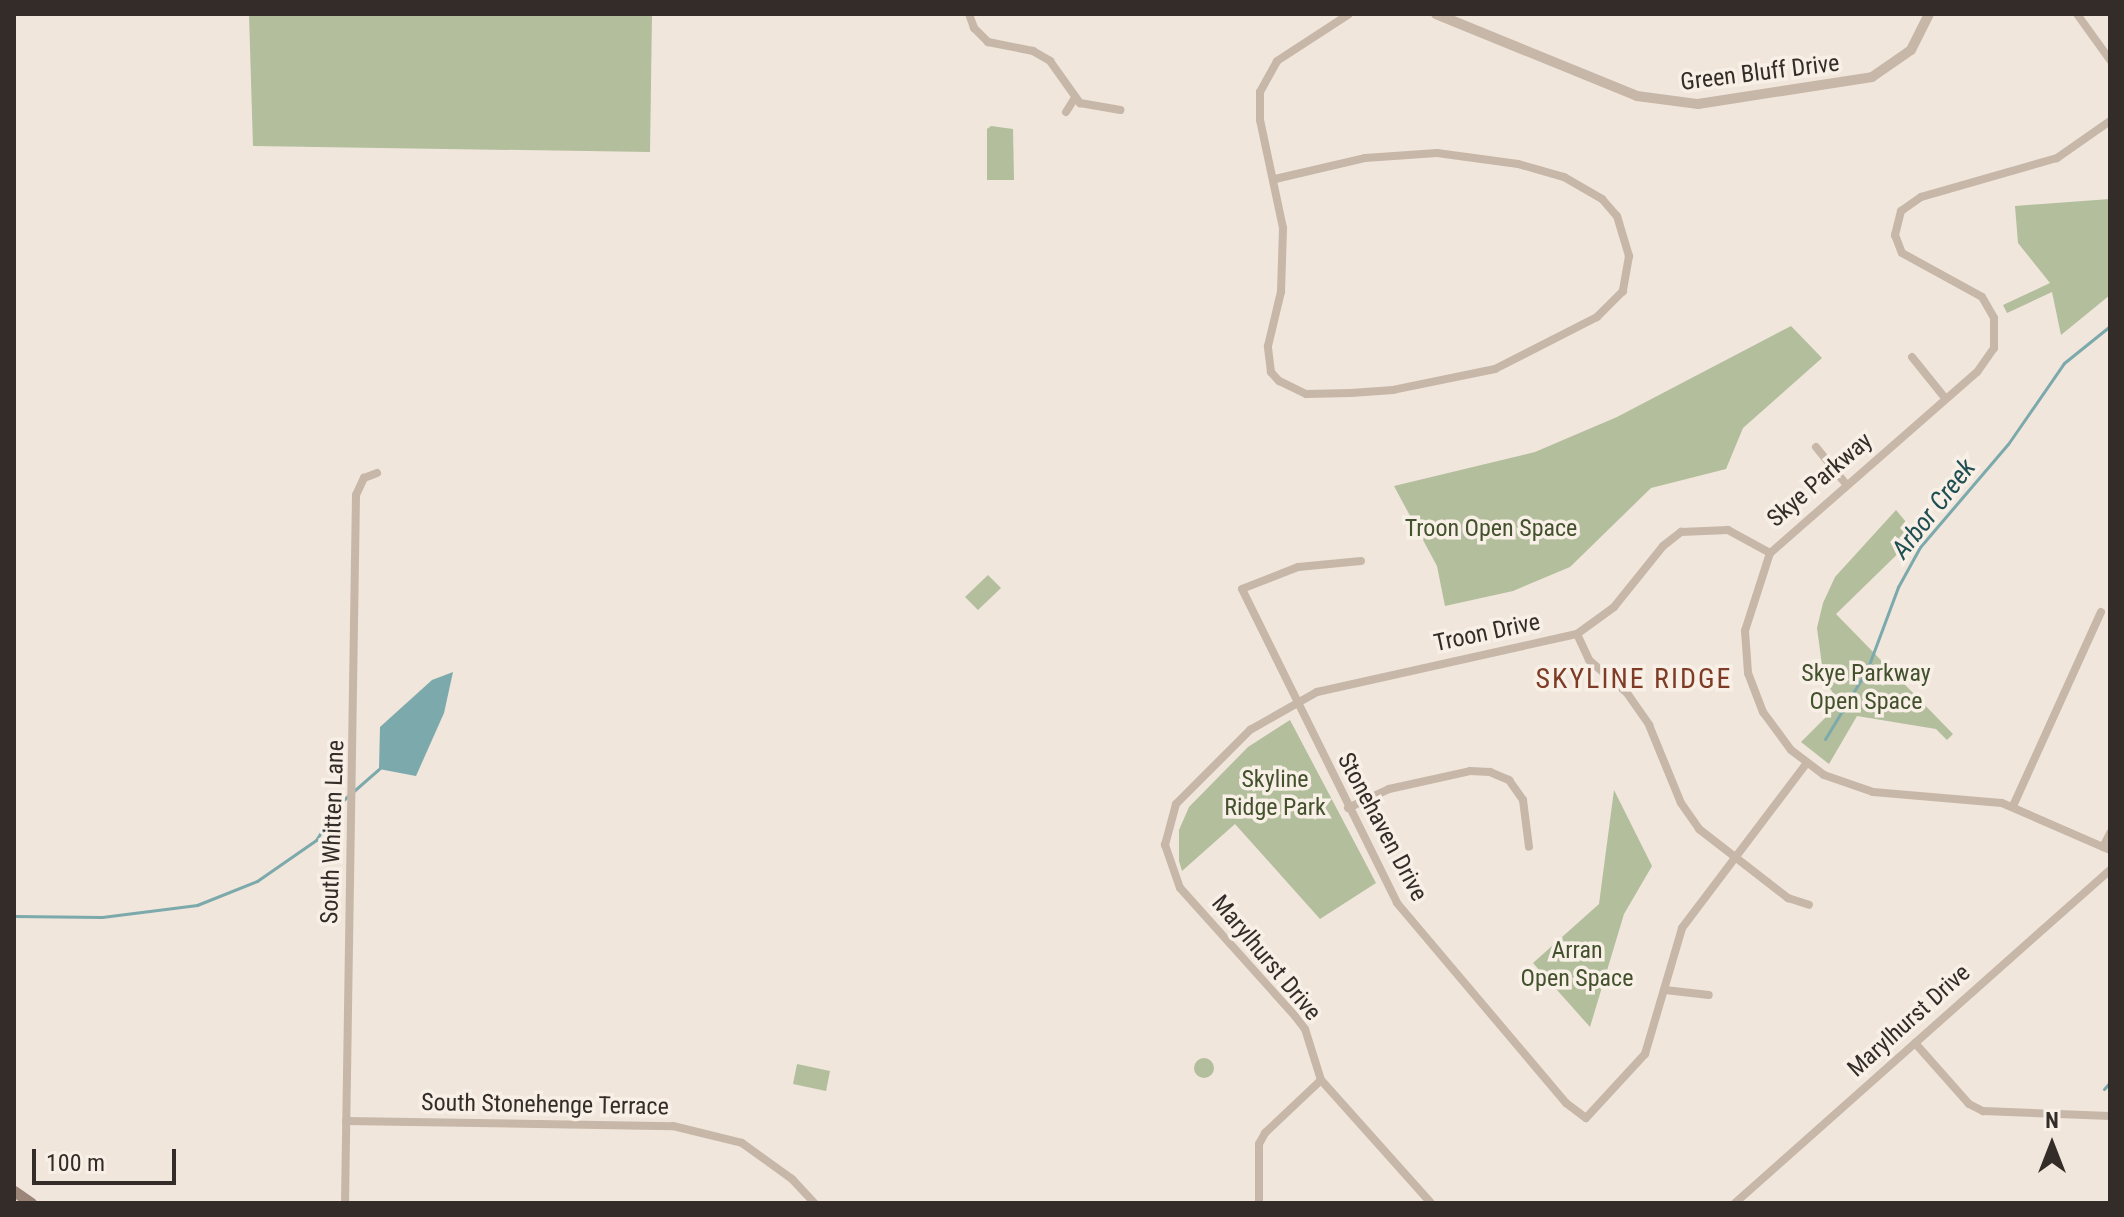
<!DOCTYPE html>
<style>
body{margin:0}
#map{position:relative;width:2124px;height:1217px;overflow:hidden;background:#f0e6db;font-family:"Roboto Condensed",sans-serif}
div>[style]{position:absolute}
.green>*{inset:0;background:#b2be9c}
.round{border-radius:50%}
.water>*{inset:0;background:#7ca9ab}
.stream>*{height:3px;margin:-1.5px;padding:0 1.5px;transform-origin:1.5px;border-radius:1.5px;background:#7ca9ab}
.minor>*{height:8px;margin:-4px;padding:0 4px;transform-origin:4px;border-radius:4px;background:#c7b7a8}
.tertiary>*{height:10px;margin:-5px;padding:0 5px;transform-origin:5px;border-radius:5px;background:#c7b7a8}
.secondary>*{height:11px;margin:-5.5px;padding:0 5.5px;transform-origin:5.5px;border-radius:5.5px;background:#9b8679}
span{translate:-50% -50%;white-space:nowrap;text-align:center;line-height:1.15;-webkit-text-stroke:7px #f8f0e7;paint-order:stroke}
.street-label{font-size:24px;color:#342c28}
.park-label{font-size:24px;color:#43512d}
.water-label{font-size:26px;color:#204f53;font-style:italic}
.quarter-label{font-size:28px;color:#7e3c26;letter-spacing:2px}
.frame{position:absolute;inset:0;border:16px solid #342c28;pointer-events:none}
.north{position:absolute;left:2012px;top:1105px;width:80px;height:80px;-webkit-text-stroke:6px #f8f0e7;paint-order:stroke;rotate:0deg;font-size:22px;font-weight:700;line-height:32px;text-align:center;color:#342c28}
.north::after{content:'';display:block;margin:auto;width:28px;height:36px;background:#342c28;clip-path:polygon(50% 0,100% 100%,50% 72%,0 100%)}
.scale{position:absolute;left:32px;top:1149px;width:144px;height:36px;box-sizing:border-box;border:4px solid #342c28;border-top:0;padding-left:10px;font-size:24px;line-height:28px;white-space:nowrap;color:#342c28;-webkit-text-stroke:6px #f8f0e7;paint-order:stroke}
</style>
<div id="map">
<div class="green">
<i style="clip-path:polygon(249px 14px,652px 14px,650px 152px,253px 146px)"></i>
<i style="clip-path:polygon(991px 126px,1013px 129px,1014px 180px,987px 180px,987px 129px)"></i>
<i style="clip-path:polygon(2110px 199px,2110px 295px,2061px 335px,2052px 292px,2007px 313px,2003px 305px,2050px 283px,2018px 243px,2015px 206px)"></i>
<i style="clip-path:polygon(1791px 326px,1822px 358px,1743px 428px,1726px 469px,1651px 488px,1570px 567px,1513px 591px,1445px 606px,1437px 566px,1394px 486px,1535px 452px,1617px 417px)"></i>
<i style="clip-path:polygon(1896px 510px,1917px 535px,1836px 614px,1953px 734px,1947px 740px,1936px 729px,1857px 716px,1829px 764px,1801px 742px,1840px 703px,1824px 680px,1817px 628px,1823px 603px,1835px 577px)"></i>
<i style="clip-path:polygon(988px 575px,1001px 588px,978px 610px,965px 597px)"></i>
<i style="clip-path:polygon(1290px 720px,1376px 883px,1320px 919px,1235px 824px,1182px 871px,1179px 861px,1179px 830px,1189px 807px,1248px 747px)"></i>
<i style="clip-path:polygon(1614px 790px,1652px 866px,1624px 914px,1590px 1027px,1533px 963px,1599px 904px)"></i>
<i class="round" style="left:1194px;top:1058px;width:20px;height:20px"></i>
<i style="clip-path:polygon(797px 1064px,830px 1071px,826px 1091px,793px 1084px)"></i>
</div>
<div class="water">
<i style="clip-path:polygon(453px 672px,444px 713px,416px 776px,379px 769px,380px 727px,432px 680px)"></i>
</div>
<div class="stream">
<i style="left:1825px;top:739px;width:81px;rotate:-58.7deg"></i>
<i style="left:1867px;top:670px;width:89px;rotate:-69.5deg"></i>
<i style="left:1898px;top:587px;width:46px;rotate:-61.2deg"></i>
<i style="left:1920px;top:547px;width:135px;rotate:-49.5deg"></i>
<i style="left:2008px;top:444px;width:98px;rotate:-55.3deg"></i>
<i style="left:2064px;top:363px;width:59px;rotate:-38.8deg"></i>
<i style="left:14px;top:916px;width:88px;rotate:0.7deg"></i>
<i style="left:102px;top:917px;width:96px;rotate:-7.2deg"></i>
<i style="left:197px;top:905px;width:65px;rotate:-21.8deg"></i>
<i style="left:257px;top:881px;width:72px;rotate:-34.8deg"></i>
<i style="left:316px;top:840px;width:44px;rotate:-57deg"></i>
<i style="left:340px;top:803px;width:53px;rotate:-41.2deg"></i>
<i style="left:2104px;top:1089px;width:9px;rotate:-49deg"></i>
</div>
<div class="minor">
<i style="left:969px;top:14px;width:15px;rotate:70deg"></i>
<i style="left:974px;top:28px;width:20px;rotate:45deg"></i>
<i style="left:988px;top:42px;width:46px;rotate:11.3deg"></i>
<i style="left:1033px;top:51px;width:20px;rotate:30deg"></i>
<i style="left:1050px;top:61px;width:52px;rotate:54.5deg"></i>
<i style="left:1080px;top:103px;width:41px;rotate:9.9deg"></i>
<i style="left:2077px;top:14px;width:57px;rotate:54.3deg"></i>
<i style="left:1066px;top:112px;width:15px;rotate:-58deg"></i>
<i style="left:2110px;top:121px;width:65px;rotate:145.1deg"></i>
<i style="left:2057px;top:158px;width:141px;rotate:164deg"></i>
<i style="left:1921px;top:197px;width:24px;rotate:145deg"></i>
<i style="left:1901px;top:211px;width:25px;rotate:104deg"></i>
<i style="left:1895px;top:235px;width:19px;rotate:69deg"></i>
<i style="left:1902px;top:253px;width:91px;rotate:28.8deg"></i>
<i style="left:1982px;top:297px;width:24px;rotate:60deg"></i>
<i style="left:1994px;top:318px;width:30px;rotate:90deg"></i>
<i style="left:1994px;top:348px;width:29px;rotate:125deg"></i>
<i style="left:1977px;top:372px;width:275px;rotate:138.8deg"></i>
<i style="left:1770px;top:553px;width:82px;rotate:107.8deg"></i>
<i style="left:1745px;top:631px;width:42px;rotate:85.9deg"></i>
<i style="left:1748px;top:673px;width:42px;rotate:69deg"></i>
<i style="left:1763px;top:712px;width:47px;rotate:53.6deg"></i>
<i style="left:1791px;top:750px;width:41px;rotate:37.1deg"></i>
<i style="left:1824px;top:775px;width:52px;rotate:19.1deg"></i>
<i style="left:1873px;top:792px;width:129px;rotate:4.9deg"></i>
<i style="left:2002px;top:803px;width:118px;rotate:23.5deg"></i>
<i style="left:1275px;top:179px;width:92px;rotate:-13.1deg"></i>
<i style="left:1365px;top:158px;width:72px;rotate:-4deg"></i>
<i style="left:1437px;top:153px;width:82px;rotate:7.7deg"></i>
<i style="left:1518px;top:164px;width:48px;rotate:15.8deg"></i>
<i style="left:1564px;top:177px;width:44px;rotate:30.1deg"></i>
<i style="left:1602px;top:199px;width:23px;rotate:49deg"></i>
<i style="left:1617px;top:216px;width:42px;rotate:73.3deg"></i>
<i style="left:1629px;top:256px;width:36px;rotate:100deg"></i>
<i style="left:1623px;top:291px;width:37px;rotate:135deg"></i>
<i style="left:1597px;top:317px;width:114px;rotate:153deg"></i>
<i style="left:1495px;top:369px;width:104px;rotate:168.4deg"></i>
<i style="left:1393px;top:390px;width:42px;rotate:175.9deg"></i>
<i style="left:1351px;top:393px;width:45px;rotate:178.7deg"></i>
<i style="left:1306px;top:394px;width:30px;rotate:-154deg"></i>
<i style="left:1279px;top:381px;width:12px;rotate:-132deg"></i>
<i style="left:1271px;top:372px;width:26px;rotate:-97deg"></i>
<i style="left:1268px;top:346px;width:56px;rotate:-76.5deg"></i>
<i style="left:1281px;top:292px;width:64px;rotate:-88.2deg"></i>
<i style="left:1283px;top:228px;width:110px;rotate:-102deg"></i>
<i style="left:1260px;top:120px;width:28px;rotate:-90deg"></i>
<i style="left:1260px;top:92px;width:35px;rotate:-61deg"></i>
<i style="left:1277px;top:61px;width:86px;rotate:-33.1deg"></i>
<i style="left:1912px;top:357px;width:53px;rotate:51.2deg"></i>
<i style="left:1816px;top:447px;width:46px;rotate:51.1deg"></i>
<i style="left:1361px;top:561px;width:63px;rotate:174.6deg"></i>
<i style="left:1298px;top:567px;width:60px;rotate:158.6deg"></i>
<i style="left:1242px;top:589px;width:350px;rotate:63.7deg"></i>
<i style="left:1397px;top:903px;width:262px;rotate:49.8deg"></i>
<i style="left:1566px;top:1103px;width:25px;rotate:37deg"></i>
<i style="left:1586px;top:1118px;width:87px;rotate:-47.3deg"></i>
<i style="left:1645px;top:1054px;width:131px;rotate:-73.6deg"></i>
<i style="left:1682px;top:928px;width:206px;rotate:-52.9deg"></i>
<i style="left:1577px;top:634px;width:29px;rotate:65deg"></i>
<i style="left:1589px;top:660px;width:50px;rotate:41deg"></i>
<i style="left:1627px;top:693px;width:39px;rotate:55deg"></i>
<i style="left:1649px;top:725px;width:84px;rotate:67.7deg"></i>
<i style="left:1681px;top:803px;width:32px;rotate:55deg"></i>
<i style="left:1699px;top:829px;width:113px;rotate:37.8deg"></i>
<i style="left:1788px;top:898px;width:22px;rotate:18deg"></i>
<i style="left:2013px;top:806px;width:213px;rotate:-65.6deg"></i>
<i style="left:1348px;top:808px;width:45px;rotate:-24.9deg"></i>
<i style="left:1389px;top:789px;width:83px;rotate:-12.5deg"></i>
<i style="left:1470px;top:771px;width:20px;rotate:3deg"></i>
<i style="left:1490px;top:772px;width:21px;rotate:23deg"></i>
<i style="left:1509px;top:780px;width:24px;rotate:55deg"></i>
<i style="left:1523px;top:800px;width:47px;rotate:82.7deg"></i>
<i style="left:2103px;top:847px;width:16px;rotate:-63deg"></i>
<i style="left:1665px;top:990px;width:44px;rotate:6.5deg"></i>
<i style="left:1915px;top:1043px;width:81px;rotate:48.5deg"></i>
<i style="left:1969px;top:1104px;width:16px;rotate:27deg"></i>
<i style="left:1983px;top:1111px;width:127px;rotate:2.3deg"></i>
<i style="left:346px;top:1121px;width:327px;rotate:0.9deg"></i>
<i style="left:673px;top:1126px;width:71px;rotate:13.8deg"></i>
<i style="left:742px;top:1143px;width:62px;rotate:35.8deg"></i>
<i style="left:792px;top:1179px;width:33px;rotate:47deg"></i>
<i style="left:345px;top:1203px;width:708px;rotate:-89.11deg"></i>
<i style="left:356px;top:495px;width:19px;rotate:-65deg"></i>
<i style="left:364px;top:478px;width:14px;rotate:-21deg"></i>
<i style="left:1259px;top:1203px;width:59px;rotate:-90deg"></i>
<i style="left:1259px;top:1144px;width:13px;rotate:-61deg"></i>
<i style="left:1265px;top:1133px;width:77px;rotate:-43.4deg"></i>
<i style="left:1431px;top:1203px;width:165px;rotate:-131.8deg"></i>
<i style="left:1321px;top:1080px;width:53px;rotate:-107.4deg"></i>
<i style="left:1305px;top:1029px;width:16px;rotate:-128deg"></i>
<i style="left:1295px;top:1016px;width:172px;rotate:-131.9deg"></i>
<i style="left:1180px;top:888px;width:46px;rotate:-109.2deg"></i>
<i style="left:1165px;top:845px;width:42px;rotate:-75deg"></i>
<i style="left:1176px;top:804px;width:105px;rotate:-45deg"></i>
<i style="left:1250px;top:730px;width:77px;rotate:-29.6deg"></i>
<i style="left:1317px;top:692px;width:266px;rotate:-12.6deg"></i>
<i style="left:1577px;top:634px;width:46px;rotate:-36.1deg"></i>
<i style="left:1614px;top:607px;width:78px;rotate:-51.2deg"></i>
<i style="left:1663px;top:546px;width:23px;rotate:-38deg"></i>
<i style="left:1681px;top:532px;width:47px;rotate:-2.4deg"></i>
<i style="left:1728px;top:530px;width:48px;rotate:28.7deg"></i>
<i style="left:1735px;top:1203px;width:502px;rotate:-41.61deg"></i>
</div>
<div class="tertiary">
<i style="left:1436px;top:14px;width:217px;rotate:22.2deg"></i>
<i style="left:1637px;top:96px;width:62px;rotate:7.5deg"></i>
<i style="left:1698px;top:104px;width:176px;rotate:-8.8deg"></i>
<i style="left:1872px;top:77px;width:47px;rotate:-34.7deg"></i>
<i style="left:1911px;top:50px;width:40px;rotate:-63.4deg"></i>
</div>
<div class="secondary">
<i style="left:14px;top:1191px;width:21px;rotate:35deg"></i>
</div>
<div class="street-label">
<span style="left:1760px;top:73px;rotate:-7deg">Green Bluff Drive</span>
<span style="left:1820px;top:480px;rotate:-41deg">Skye Parkway</span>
<span style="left:1487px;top:633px;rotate:-12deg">Troon Drive</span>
<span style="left:1382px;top:827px;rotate:62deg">Stonehaven Drive</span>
<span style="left:333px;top:832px;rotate:-88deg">South Whitten Lane</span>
<span style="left:1266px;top:958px;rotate:50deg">Marylhurst Drive</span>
<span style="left:1909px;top:1021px;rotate:-42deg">Marylhurst Drive</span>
<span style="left:545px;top:1105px;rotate:1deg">South Stonehenge Terrace</span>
</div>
<div class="park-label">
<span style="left:1491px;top:529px">Troon Open Space</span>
<span style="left:1866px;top:688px">Skye Parkway<br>Open Space</span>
<span style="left:1275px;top:794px">Skyline<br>Ridge Park</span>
<span style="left:1577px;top:965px">Arran<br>Open Space</span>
</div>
<div class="water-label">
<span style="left:1934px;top:509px;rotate:-52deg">Arbor Creek</span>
</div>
<div class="quarter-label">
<span style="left:1634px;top:679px">SKYLINE RIDGE</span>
</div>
<div class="frame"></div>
<div class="north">N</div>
<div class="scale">100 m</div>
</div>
